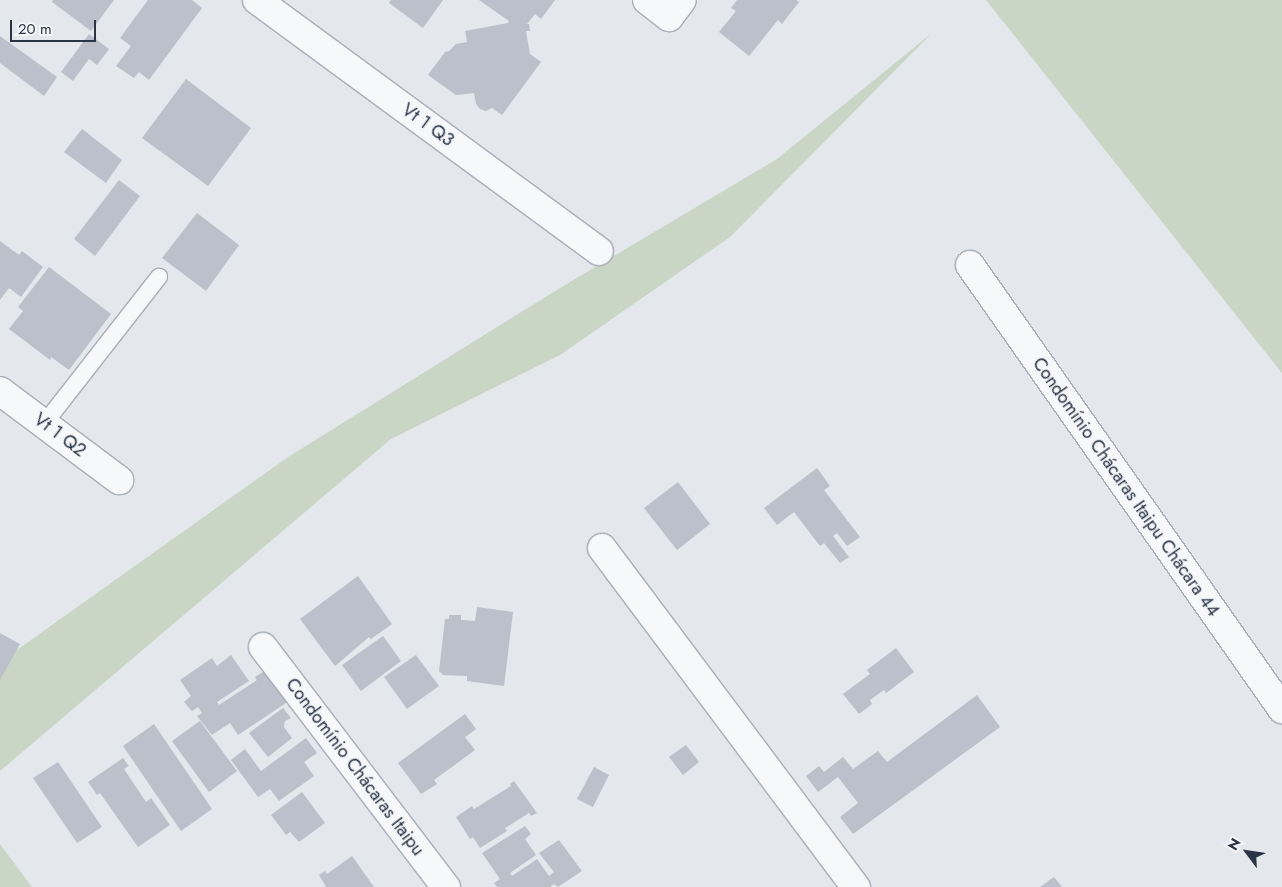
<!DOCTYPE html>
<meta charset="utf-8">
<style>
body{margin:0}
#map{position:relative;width:1282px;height:887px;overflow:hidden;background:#e4e7ec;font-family:Jost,sans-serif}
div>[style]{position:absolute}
.green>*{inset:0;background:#c9d6c5}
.building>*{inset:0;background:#bbc0ca}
.roads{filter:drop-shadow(1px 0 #a9aeb7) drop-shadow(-1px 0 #a9aeb7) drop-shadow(0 1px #a9aeb7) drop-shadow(0 -1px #a9aeb7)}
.service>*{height:16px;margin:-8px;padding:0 8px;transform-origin:8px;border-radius:8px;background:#f7f8fa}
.minor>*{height:28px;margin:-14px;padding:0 14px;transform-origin:14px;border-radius:14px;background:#f7f8fa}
span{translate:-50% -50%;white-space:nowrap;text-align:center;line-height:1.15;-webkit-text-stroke:4.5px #f4f6f9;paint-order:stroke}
.street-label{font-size:18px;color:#2b3445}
.north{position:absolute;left:1222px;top:827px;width:50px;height:50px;-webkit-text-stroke:4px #f4f6f9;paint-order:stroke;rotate:301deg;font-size:14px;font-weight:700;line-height:20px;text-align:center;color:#2b3445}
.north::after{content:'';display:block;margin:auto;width:18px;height:22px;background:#2b3445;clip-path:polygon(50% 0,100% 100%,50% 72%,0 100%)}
.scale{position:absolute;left:10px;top:20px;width:86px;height:22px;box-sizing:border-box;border:2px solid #2b3445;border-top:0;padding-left:6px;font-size:15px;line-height:18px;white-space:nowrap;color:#2b3445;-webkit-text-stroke:4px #f4f6f9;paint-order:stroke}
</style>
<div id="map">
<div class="green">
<i style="clip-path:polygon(986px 0,1282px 0,1282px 373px)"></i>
<i style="clip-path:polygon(932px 33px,730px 237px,560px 355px,391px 439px,0 771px,0 662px,288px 457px,560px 288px,777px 159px)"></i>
<i style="clip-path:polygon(0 844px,32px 887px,0 887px)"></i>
</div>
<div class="building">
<i style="clip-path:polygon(53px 0,114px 0,91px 31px,52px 2px)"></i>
<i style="clip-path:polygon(148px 0,192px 0,202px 8px,149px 80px,139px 72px,134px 78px,116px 66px,131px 46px,120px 38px)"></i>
<i style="clip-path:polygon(391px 0,443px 0,423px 28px,389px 3px)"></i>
<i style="clip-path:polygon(479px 0,555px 0,541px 19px,535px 14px,527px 24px,529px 24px,530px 31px,526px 31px,530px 54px,541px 62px,502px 115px,492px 108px,486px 111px,480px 109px,476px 104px,474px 93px,456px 95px,428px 75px,445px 52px,449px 51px,456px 44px,467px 42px,465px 31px,508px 23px,509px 21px)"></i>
<i style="clip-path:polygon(737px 0,796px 0,799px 2px,782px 24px,778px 20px,749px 56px,719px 32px,736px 11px,731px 8px)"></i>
<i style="clip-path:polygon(89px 34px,109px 49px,97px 65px,89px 59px,73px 81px,61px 72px)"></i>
<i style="clip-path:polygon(0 36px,57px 77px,44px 96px,0 63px)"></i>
<i style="clip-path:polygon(186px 79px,251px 128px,208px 186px,142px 138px)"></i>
<i style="clip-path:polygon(82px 129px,122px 160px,106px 183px,64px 152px)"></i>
<i style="clip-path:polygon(119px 180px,140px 196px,95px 256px,74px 239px)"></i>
<i style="clip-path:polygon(197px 213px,239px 245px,206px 291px,162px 258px)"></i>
<i style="clip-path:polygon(0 241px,19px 255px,22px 251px,43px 267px,21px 297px,9px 288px,0 300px)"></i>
<i style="clip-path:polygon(49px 267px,111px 314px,69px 370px,51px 357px,50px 360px,9px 329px,23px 311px,18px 307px)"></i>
<i style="clip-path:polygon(817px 468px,830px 486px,824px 490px,860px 537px,847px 546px,837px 533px,833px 536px,849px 557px,840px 563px,824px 543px,820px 546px,794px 512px,777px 525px,764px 508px)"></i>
<i style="clip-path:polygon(678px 482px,710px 524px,677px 550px,644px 508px)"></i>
<i style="clip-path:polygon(358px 576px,392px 624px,371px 639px,369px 637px,335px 666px,300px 619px)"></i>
<i style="clip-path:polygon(477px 607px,513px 612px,504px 686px,467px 681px,467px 676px,443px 675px,439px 671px,445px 619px,449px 619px,449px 615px,461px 615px,461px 620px,475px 621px)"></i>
<i style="clip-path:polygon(0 633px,20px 644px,0 680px)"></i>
<i style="clip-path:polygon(383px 636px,401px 661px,361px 691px,342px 665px)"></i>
<i style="clip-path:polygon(896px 648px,914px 672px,886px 693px,884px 690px,870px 700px,872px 704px,859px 714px,843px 694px,870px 674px,867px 670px)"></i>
<i style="clip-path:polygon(231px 655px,249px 681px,217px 702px,219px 705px,257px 680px,255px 677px,269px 668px,292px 699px,238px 735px,230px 723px,212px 735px,197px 716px,202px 713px,198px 707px,192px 711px,184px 702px,191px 696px,180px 680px,212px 658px,217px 666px)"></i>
<i style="clip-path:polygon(416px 655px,439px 686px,407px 709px,384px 677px)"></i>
<i style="clip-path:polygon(977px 695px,1000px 727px,853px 834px,840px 817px,858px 803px,838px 777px,818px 792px,806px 776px,819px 766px,824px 772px,843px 757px,853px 769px,878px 751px,887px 762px)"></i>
<i style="clip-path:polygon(283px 708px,291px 718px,285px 721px,284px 727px,292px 738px,268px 757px,249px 733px)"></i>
<i style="clip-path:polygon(465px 714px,476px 729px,465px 737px,475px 750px,434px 780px,437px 784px,421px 794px,398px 763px)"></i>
<i style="clip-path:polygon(200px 721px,237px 771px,209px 792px,172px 741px)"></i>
<i style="clip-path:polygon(154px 724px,212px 809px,181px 831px,123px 746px)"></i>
<i style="clip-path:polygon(306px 738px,317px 753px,304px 762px,314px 776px,279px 801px,270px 789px,258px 797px,231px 760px,245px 749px,261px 771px)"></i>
<i style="clip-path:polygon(686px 745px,699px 762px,683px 775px,669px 757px)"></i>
<i style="clip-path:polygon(123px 758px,129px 766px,124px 769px,146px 802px,151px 798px,170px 825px,138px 847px,100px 793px,97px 795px,88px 782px)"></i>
<i style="clip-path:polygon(58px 762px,102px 827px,77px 843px,33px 778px)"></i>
<i style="clip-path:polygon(594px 767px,609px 775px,593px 807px,577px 799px)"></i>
<i style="clip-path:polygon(514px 781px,537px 813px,531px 816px,529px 813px,505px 828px,507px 831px,480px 848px,473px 837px,470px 839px,456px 817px,472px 806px,474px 809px,511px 786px,510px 784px)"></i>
<i style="clip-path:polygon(302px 792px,325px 823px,299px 842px,290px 832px,286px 835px,271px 815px)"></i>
<i style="clip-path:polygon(525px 826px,531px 834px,525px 839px,536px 855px,510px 873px,512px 876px,537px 859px,549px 876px,554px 872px,539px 853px,559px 840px,582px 871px,558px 887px,554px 884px,550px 887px,497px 887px,494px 883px,500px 879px,482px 853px)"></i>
<i style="clip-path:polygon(352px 856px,374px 887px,326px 887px,319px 875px,325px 871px,327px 874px)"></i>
<i style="clip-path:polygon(1054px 877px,1062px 887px,1040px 887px)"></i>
</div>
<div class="roads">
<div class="service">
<i style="left:44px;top:424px;width:187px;rotate:-52deg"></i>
</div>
<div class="minor">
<i style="left:257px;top:0;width:424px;rotate:36.3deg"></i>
<i style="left:647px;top:0;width:28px;rotate:38deg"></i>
<i style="left:669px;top:17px;width:21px;rotate:-53deg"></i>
<i style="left:970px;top:265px;width:543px;rotate:54.9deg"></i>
<i style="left:0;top:391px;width:149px;rotate:36.8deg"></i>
<i style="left:602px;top:548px;width:424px;rotate:53.2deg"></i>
<i style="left:263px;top:647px;width:302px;rotate:52.7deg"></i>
</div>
</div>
<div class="street-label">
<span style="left:428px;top:125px;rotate:36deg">Vt 1 Q3</span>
<span style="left:60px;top:435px;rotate:37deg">Vt 1 Q2</span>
<span style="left:1126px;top:487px;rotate:55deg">Condomínio Chácaras Itaipu Chácara 44</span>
<span style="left:355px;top:767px;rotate:53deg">Condomínio Chácaras Itaipu</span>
</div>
<div class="north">N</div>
<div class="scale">20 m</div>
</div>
